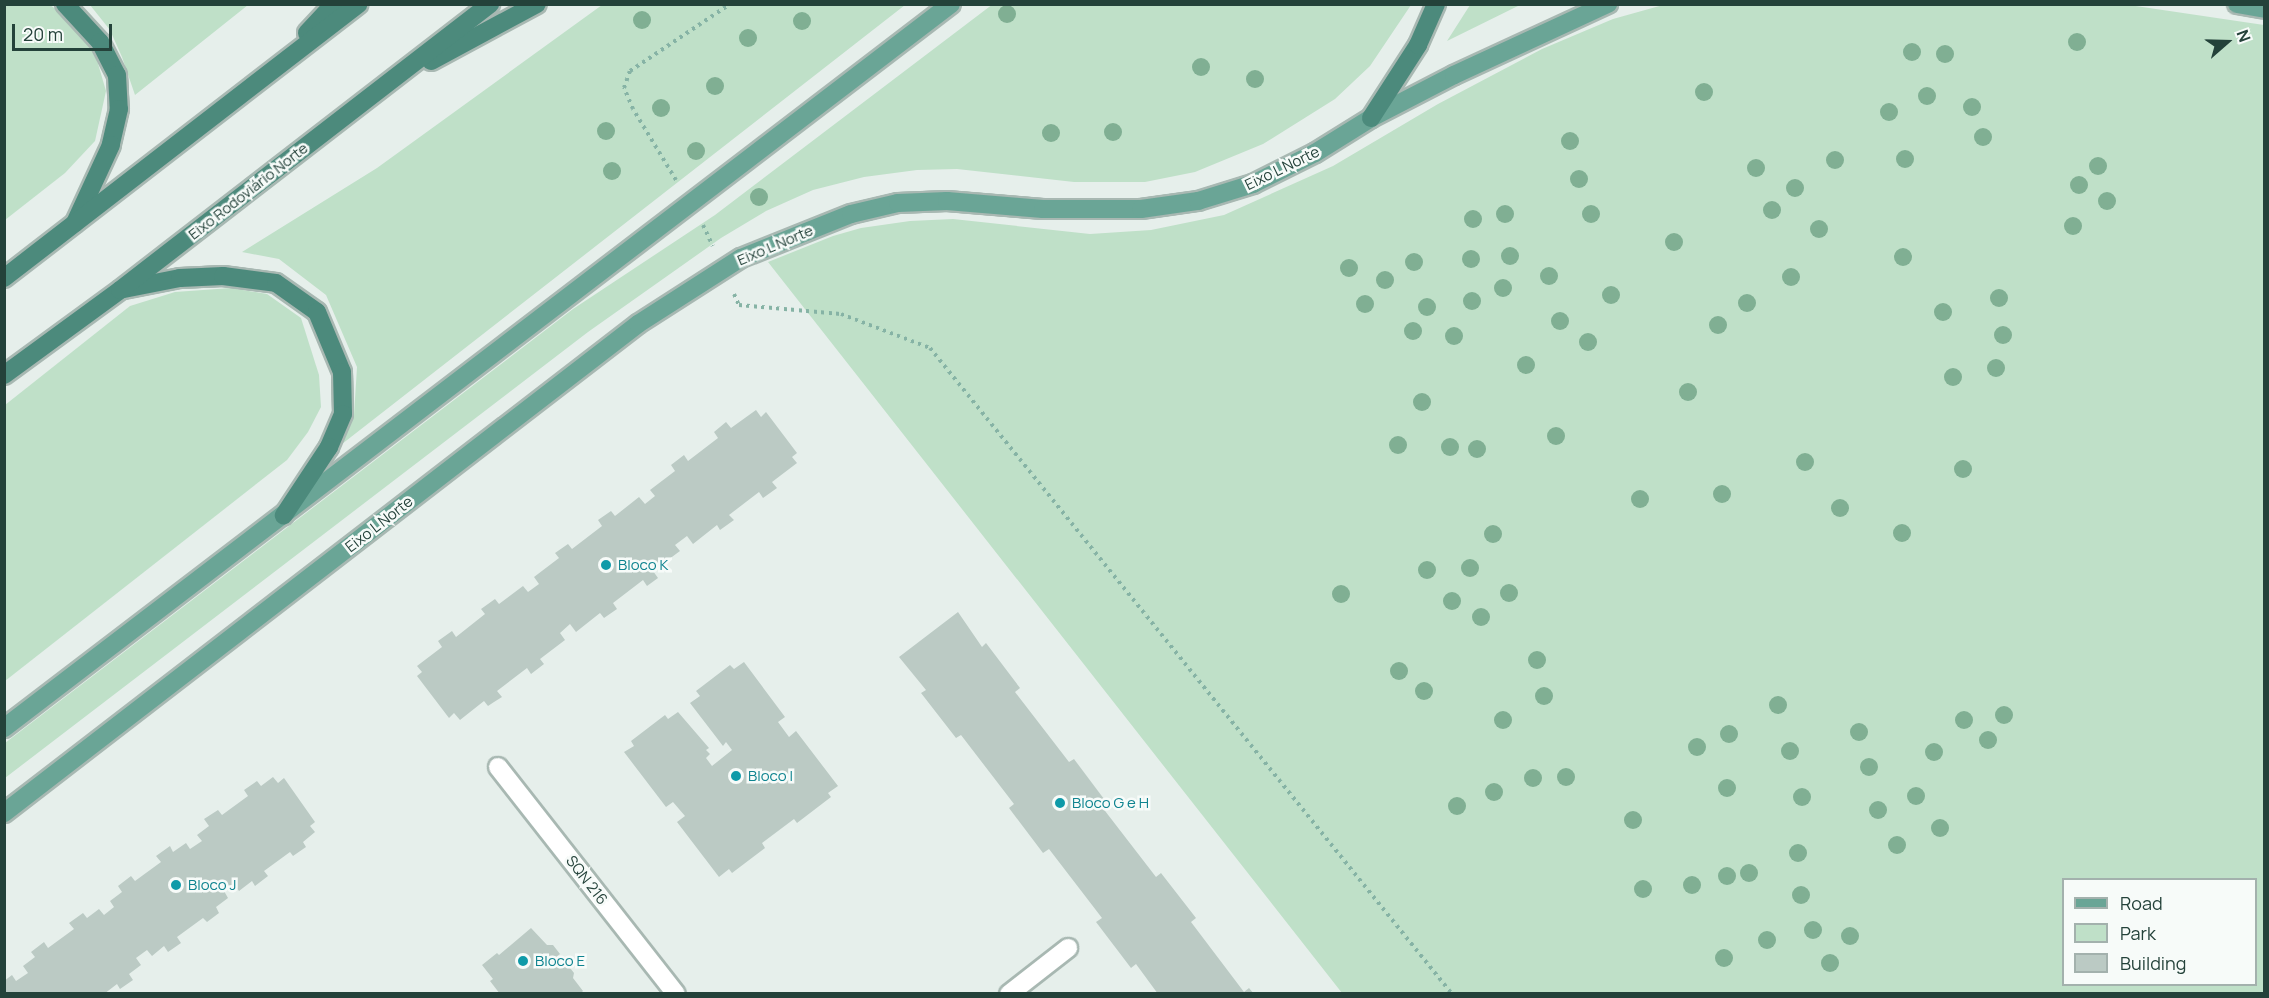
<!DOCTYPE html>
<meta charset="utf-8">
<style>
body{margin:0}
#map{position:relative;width:2269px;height:998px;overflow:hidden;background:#e6efeb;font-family:Manrope,sans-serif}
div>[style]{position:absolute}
.green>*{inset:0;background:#bfe0c8}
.building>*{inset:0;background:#bbcac4}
.path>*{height:4px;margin-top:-2px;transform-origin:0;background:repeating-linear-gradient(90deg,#86b3a5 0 3px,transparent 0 7.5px)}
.roads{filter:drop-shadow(2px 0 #a8b8b2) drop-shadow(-2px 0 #a8b8b2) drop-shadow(0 2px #a8b8b2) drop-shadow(0 -2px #a8b8b2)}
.minor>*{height:18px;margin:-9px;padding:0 9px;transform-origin:9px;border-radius:9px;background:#fff}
.primary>*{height:18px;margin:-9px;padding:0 9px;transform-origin:9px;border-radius:9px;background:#6aa596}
.trunk>*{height:18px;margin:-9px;padding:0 9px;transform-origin:9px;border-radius:9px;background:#4c8a7c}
.trees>*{width:18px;height:18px;margin:-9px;border-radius:50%;background:#80af93}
.dots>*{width:16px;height:16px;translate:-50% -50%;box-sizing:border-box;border:3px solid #f7fbf9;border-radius:50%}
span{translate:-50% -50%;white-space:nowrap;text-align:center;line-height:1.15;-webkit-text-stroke:5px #f7fbf9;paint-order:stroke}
.street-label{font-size:15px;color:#24423a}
.culture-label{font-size:15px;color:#0d838f}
.left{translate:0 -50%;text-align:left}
.frame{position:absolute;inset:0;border:6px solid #24423a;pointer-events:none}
.legend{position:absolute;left:2062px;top:878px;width:195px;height:108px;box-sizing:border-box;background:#f7fbf9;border:2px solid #a3b1ad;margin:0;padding:8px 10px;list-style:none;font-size:18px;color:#24423a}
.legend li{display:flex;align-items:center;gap:12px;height:30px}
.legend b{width:30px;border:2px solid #a3b1ad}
.north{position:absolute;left:2197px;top:12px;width:60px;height:60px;-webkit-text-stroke:4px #f7fbf9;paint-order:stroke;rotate:70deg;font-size:16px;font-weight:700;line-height:24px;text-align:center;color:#24423a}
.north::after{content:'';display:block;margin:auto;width:21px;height:27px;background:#24423a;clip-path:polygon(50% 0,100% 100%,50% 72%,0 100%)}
.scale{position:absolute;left:12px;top:24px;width:100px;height:27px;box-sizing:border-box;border:3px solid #24423a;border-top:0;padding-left:8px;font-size:18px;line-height:21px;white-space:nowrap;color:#24423a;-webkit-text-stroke:4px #f7fbf9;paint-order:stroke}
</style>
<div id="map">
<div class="green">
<i style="clip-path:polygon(993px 4px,1411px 5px,1370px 66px,1335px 99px,1263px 144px,1195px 172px,1145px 182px,1074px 182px,957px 169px,917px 170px,864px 177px,813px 190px,766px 211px,721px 238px,588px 332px,5px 778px,5px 743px,573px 309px,715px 215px)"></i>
<i style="clip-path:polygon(5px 5px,50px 5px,71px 20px,94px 50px,106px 91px,95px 141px,65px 173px,5px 220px)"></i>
<i style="clip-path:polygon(90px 5px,248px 5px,135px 95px,122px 57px,110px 30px)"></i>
<i style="clip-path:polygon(602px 5px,905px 5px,342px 444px,354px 415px,357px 367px,326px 295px,279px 259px,242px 252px,377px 168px)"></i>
<i style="clip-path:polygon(1470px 5px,1470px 4px,1520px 5px,1447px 41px)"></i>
<i style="clip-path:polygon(evenodd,2129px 5px,2264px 25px,2264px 993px,1342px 993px,768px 262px,833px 236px,861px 228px,910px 221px,953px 219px,1090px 234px,1151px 230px,1224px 215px,1333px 166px,1438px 104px,1542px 49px,1613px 19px,1663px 5px,2129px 5px,2064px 880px,2256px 880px,2256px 984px,2064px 984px,2064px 880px)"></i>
<i style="clip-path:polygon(231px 288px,267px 294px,301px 318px,319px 375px,321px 407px,308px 432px,287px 460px,5px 681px,5px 405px,130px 306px,175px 292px)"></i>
</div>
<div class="building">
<i style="clip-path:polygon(756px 410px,761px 417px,766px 412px,797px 453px,792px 457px,797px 463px,772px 482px,777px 488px,763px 498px,759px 492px,729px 515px,734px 520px,720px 530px,717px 525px,693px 544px,687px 536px,675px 545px,680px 551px,653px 571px,658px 578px,647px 586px,643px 580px,613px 603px,617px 609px,604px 618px,600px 613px,576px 632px,570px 624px,560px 633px,565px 640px,540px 659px,544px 664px,531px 674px,527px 668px,497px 691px,502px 697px,494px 702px,488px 706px,484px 701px,460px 720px,454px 713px,449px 718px,417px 676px,422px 672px,417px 666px,442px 647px,438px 641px,452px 631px,456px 637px,485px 614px,481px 609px,495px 599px,499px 604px,523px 586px,528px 592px,539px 584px,534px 577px,559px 558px,555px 553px,568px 544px,572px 549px,602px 526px,598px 520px,611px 511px,615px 516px,639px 497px,645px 504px,655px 496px,650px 490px,675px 471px,671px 465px,684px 455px,688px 461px,718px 438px,714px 432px,726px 422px,731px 428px)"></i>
<i style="clip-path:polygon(958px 612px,982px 647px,986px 643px,1020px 688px,1015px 692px,1069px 762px,1074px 759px,1107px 803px,1102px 807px,1156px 877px,1161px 873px,1196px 918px,1191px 922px,1244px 992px,1249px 988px,1254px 994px,1158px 994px,1136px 964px,1131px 968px,1096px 922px,1102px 918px,1049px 849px,1043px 853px,1009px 808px,1014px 804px,961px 735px,956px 738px,921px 693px,926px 690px,899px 657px)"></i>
<i style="clip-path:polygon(744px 662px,785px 717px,778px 722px,789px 737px,796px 731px,838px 786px,828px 793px,831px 797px,797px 823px,794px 819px,762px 843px,765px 848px,732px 873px,729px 869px,719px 877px,677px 822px,685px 816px,673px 802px,666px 807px,624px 752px,634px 746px,631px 741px,665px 715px,668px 719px,678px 712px,709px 748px,706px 750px,710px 754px,706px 758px,712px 766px,732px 750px,726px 742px,723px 746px,690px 703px,700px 696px,696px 691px,730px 665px,734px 669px)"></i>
<i style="clip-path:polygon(273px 777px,278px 783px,284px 778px,315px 822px,310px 826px,315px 832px,303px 842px,306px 847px,293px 856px,290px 852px,264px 871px,268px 876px,255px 886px,252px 881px,239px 891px,234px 884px,224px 891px,228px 898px,216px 907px,219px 913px,207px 922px,203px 918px,177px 937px,181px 943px,168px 952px,164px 946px,152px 956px,147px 950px,136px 958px,141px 965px,129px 974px,133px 980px,120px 989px,117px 984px,104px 994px,4px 994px,4px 981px,12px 975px,16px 981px,28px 973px,23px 966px,35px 957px,31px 952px,44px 942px,48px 948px,74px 929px,69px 923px,83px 913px,87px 918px,99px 909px,104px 915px,114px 907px,110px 901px,122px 892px,118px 886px,131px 876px,135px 881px,161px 862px,156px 856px,170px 846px,173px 852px,186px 843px,190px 849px,202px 841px,197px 835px,209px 826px,204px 819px,218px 810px,222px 815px,248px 796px,244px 790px,257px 781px,261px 786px)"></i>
<i style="clip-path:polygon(531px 928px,547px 945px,553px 945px,560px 954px,556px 957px,563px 966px,567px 964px,574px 973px,573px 978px,583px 991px,580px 994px,500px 994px,490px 981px,493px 979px,482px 965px,497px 953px,499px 955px)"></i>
</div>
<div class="path">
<i style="left:676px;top:180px;width:83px;rotate:-121.2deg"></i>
<i style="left:633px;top:109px;width:23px;rotate:-113deg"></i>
<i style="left:624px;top:88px;width:18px;rotate:-71deg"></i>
<i style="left:630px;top:71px;width:120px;rotate:-33.8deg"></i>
<i style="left:703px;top:225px;width:23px;rotate:65deg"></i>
<i style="left:734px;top:294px;width:12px;rotate:66deg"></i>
<i style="left:739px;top:305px;width:102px;rotate:5deg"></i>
<i style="left:841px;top:314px;width:95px;rotate:20.9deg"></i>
<i style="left:930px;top:348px;width:831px;rotate:51.06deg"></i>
</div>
<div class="roads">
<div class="minor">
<i style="left:498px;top:767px;width:288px;rotate:51.9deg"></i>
<i style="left:1009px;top:994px;width:75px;rotate:-37.9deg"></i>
</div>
<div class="primary">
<i style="left:2237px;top:4px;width:27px;rotate:10deg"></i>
<i style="left:4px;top:728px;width:1192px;rotate:-37.4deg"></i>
<i style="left:4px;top:813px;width:801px;rotate:-37.64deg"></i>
<i style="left:638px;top:324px;width:122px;rotate:-32.7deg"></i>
<i style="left:741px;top:258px;width:118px;rotate:-21.8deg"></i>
<i style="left:851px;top:214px;width:48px;rotate:-13.2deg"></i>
<i style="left:898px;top:203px;width:49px;rotate:-2.3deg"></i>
<i style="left:947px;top:201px;width:96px;rotate:4.8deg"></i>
<i style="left:1043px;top:209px;width:98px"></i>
<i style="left:1141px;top:209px;width:58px;rotate:-8deg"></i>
<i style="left:1198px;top:201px;width:58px;rotate:-17.2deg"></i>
<i style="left:1253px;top:184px;width:69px;rotate:-26.6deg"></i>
<i style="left:1315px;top:153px;width:66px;rotate:-32deg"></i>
<i style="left:1371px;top:118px;width:93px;rotate:-27.4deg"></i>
<i style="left:1454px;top:75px;width:170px;rotate:-24.8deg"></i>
</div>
<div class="trunk">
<i style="left:65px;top:4px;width:52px;rotate:47.4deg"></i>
<i style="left:100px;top:42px;width:37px;rotate:63deg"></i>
<i style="left:117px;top:75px;width:34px;rotate:87deg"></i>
<i style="left:119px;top:109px;width:37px;rotate:103deg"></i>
<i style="left:111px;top:145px;width:86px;rotate:114.8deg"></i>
<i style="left:307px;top:33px;width:40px;rotate:-47deg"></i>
<i style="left:431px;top:61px;width:120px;rotate:-28.3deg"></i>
<i style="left:1371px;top:118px;width:87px;rotate:-57.2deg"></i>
<i style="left:1418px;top:45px;width:45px;rotate:-66.3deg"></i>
<i style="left:4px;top:278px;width:448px;rotate:-37.7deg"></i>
<i style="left:124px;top:289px;width:57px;rotate:-11.1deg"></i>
<i style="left:180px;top:278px;width:43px;rotate:-2.7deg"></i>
<i style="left:223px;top:276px;width:53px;rotate:7.5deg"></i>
<i style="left:276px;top:283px;width:50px;rotate:35.3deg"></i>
<i style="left:317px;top:312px;width:65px;rotate:67.4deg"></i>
<i style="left:342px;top:372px;width:42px;rotate:88.6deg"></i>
<i style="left:343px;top:414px;width:36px;rotate:113deg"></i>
<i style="left:329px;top:447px;width:82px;rotate:123.5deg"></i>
<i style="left:4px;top:375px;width:144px;rotate:-36.2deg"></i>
<i style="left:120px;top:290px;width:468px;rotate:-37.7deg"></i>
</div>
</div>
<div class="trees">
<i style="left:1007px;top:14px"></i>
<i style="left:642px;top:20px"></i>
<i style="left:802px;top:21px"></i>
<i style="left:748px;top:38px"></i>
<i style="left:2077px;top:42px"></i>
<i style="left:1912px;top:52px"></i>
<i style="left:1945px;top:54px"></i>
<i style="left:1201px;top:67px"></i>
<i style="left:1255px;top:79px"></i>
<i style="left:715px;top:86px"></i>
<i style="left:1704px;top:92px"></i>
<i style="left:1927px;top:96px"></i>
<i style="left:1972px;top:107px"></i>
<i style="left:661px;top:108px"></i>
<i style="left:1889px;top:112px"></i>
<i style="left:606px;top:131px"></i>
<i style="left:1113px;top:132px"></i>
<i style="left:1051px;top:133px"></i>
<i style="left:1983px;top:137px"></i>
<i style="left:1570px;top:141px"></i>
<i style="left:696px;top:151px"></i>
<i style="left:1905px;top:159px"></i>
<i style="left:1835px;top:160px"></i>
<i style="left:2098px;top:166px"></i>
<i style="left:1756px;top:168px"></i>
<i style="left:612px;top:171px"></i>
<i style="left:1579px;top:179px"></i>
<i style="left:2079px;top:185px"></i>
<i style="left:1795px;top:188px"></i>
<i style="left:759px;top:197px"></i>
<i style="left:2107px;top:201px"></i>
<i style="left:1772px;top:210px"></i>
<i style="left:1505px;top:214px"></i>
<i style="left:1591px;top:214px"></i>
<i style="left:1473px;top:219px"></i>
<i style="left:2073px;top:226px"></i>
<i style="left:1819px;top:229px"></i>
<i style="left:1674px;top:242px"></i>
<i style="left:1510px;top:256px"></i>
<i style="left:1903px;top:257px"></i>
<i style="left:1471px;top:259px"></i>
<i style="left:1414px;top:262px"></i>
<i style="left:1349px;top:268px"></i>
<i style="left:1549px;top:276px"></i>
<i style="left:1791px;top:277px"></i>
<i style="left:1385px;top:280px"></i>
<i style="left:1503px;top:288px"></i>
<i style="left:1611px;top:295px"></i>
<i style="left:1999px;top:298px"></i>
<i style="left:1472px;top:301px"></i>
<i style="left:1747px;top:303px"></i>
<i style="left:1365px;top:304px"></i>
<i style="left:1427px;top:307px"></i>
<i style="left:1943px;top:312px"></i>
<i style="left:1560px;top:321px"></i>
<i style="left:1718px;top:325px"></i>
<i style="left:1413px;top:331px"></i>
<i style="left:2003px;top:335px"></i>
<i style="left:1454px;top:336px"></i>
<i style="left:1588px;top:342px"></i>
<i style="left:1526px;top:365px"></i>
<i style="left:1996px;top:368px"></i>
<i style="left:1953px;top:377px"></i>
<i style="left:1688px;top:392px"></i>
<i style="left:1422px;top:402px"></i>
<i style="left:1556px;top:436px"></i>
<i style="left:1398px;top:445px"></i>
<i style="left:1450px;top:447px"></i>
<i style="left:1477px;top:449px"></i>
<i style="left:1805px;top:462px"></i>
<i style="left:1963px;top:469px"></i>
<i style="left:1722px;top:494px"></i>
<i style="left:1640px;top:499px"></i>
<i style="left:1840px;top:508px"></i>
<i style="left:1902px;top:533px"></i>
<i style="left:1493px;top:534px"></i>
<i style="left:1470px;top:568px"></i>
<i style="left:1427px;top:570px"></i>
<i style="left:1509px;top:593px"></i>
<i style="left:1341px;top:594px"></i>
<i style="left:1452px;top:601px"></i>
<i style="left:1481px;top:617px"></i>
<i style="left:1537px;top:660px"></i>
<i style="left:1399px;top:671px"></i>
<i style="left:1424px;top:691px"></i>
<i style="left:1544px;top:696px"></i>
<i style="left:1778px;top:705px"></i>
<i style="left:2004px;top:715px"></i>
<i style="left:1503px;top:720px"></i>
<i style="left:1964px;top:720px"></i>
<i style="left:1859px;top:732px"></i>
<i style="left:1729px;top:734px"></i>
<i style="left:1988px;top:740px"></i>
<i style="left:1697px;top:747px"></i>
<i style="left:1790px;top:751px"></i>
<i style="left:1934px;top:752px"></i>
<i style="left:1869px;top:767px"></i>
<i style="left:1566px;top:777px"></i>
<i style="left:1533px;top:778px"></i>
<i style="left:1727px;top:788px"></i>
<i style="left:1494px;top:792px"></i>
<i style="left:1916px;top:796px"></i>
<i style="left:1802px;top:797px"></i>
<i style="left:1457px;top:806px"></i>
<i style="left:1878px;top:810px"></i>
<i style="left:1633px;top:820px"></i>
<i style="left:1940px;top:828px"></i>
<i style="left:1897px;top:845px"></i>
<i style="left:1798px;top:853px"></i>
<i style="left:1749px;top:873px"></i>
<i style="left:1727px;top:876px"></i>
<i style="left:1692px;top:885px"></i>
<i style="left:1643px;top:889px"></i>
<i style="left:1801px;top:895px"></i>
<i style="left:1813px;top:930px"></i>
<i style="left:1850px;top:936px"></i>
<i style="left:1767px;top:940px"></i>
<i style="left:1724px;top:958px"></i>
<i style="left:1830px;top:963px"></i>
</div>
<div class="dots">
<i style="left:606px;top:565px;background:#0f9aa8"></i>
<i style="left:736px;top:776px;background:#0f9aa8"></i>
<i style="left:1060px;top:803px;background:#0f9aa8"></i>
<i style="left:176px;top:885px;background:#0f9aa8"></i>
<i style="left:523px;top:961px;background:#0f9aa8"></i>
</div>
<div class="street-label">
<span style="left:1282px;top:168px;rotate:-26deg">Eixo L Norte</span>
<span style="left:248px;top:191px;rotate:-38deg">Eixo Rodoviário Norte</span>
<span style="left:775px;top:245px;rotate:-23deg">Eixo L Norte</span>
<span style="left:379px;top:524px;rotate:-38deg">Eixo L Norte</span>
<span style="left:587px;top:880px;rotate:52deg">SQN 216</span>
</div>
<div class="culture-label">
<span class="left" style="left:618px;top:565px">Bloco K</span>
<span class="left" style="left:748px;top:776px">Bloco I</span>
<span class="left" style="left:1072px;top:803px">Bloco G e H</span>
<span class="left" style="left:188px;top:885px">Bloco J</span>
<span class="left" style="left:535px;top:961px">Bloco E</span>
</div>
<div class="frame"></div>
<ul class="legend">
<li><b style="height:8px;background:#6aa596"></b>Road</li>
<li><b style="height:16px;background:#bfe0c8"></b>Park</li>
<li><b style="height:16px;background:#bbcac4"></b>Building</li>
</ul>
<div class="north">N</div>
<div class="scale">20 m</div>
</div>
